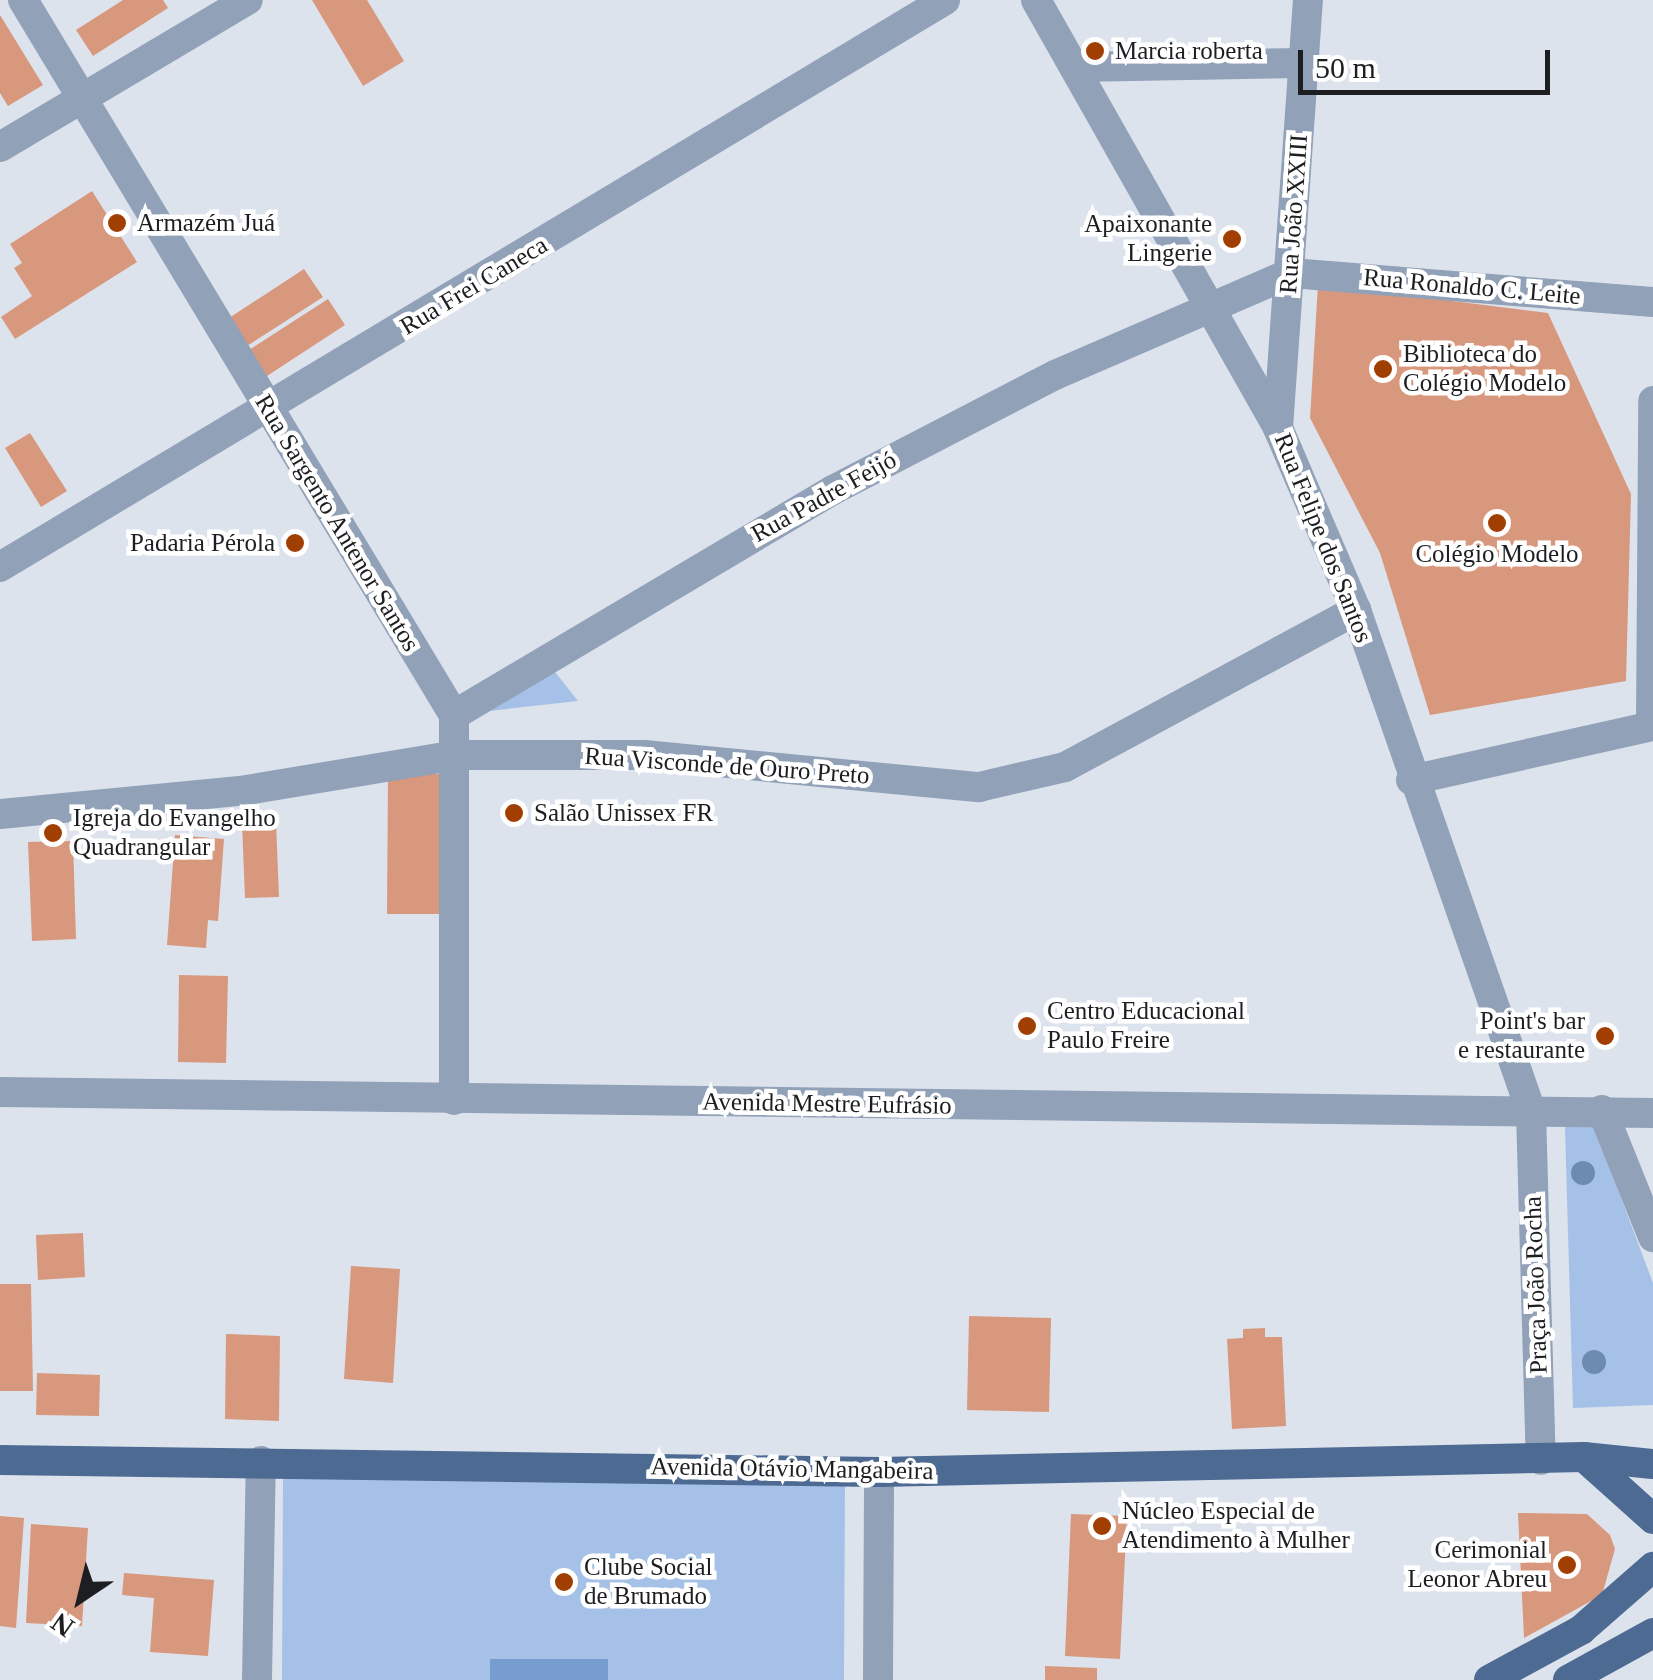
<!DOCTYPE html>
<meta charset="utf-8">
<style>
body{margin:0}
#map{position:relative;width:1653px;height:1680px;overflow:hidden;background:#dde3ed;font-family:"Times New Roman",serif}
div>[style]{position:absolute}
.green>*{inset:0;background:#a6c1e7}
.water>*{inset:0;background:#779ccf}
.building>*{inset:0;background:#d8987d}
.minor>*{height:30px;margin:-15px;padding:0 15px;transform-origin:15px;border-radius:15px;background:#91a1b8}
.major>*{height:30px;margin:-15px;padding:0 15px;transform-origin:15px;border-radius:15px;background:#4d6a92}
.trees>*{width:24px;height:24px;margin:-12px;border-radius:50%;background:#6d8ab0}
.dots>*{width:28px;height:28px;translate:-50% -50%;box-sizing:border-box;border:5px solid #fff;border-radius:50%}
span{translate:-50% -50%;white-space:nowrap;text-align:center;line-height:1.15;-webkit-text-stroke:9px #fff;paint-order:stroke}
.poi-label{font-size:25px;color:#1c1e21}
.left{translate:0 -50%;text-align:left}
.right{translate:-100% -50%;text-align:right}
.street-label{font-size:25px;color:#1c1e21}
.north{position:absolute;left:30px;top:1550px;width:100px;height:100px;-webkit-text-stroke:8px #fff;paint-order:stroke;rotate:215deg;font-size:28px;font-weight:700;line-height:40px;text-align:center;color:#1c1e21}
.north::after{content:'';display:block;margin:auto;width:35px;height:45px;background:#1c1e21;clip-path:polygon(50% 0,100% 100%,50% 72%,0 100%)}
.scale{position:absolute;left:1298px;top:50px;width:252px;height:45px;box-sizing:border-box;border:5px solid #1c1e21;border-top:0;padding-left:12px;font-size:30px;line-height:35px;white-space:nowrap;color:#1c1e21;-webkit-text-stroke:8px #fff;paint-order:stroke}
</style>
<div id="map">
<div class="green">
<i style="clip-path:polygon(548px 663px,578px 701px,480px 712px)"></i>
<i style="clip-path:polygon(1571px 1111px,1594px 1126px,1653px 1283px,1653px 1405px,1573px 1408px,1565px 1128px)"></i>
<i style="clip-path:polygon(283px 1477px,845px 1484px,844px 1680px,282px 1680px)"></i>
</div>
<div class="water">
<i style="clip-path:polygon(490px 1659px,608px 1659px,608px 1680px,490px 1680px)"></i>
</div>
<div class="building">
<i style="clip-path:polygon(123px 0,163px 0,168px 8px,93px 56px,76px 30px)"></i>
<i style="clip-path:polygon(312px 0,367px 0,404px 61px,363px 86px)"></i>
<i style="clip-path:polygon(0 15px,43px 85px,8px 106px,0 93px)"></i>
<i style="clip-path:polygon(92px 191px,137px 262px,15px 339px,1px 317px,32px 296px,14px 268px,22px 263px,10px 244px)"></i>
<i style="clip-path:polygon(304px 269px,323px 297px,247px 346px,229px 318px)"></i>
<i style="clip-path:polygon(1318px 284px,1548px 313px,1631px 494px,1626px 681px,1430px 715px,1380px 553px,1310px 418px)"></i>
<i style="clip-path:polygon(328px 299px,345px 325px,267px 376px,249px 350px)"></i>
<i style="clip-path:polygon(30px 433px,67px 491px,41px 507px,5px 448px)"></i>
<i style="clip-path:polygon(388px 773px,441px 774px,440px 914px,387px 914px)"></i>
<i style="clip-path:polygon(276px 822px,279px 897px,245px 898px,242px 823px)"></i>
<i style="clip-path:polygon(175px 835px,224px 839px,218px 921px,208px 920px,206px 948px,167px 945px)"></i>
<i style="clip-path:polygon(73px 841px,76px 939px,32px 941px,28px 842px)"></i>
<i style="clip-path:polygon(179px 975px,228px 976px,226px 1063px,178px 1062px)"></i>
<i style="clip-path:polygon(83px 1233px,85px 1277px,38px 1280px,36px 1235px)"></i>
<i style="clip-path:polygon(351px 1266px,400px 1269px,393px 1383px,344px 1379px)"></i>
<i style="clip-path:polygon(0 1284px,31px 1284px,33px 1391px,0 1391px)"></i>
<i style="clip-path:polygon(969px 1316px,1051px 1318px,1049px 1412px,967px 1410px)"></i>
<i style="clip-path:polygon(1265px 1328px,1265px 1337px,1282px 1337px,1286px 1426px,1232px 1429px,1227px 1339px,1243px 1338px,1243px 1329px)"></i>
<i style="clip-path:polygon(226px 1334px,280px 1336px,279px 1421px,225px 1419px)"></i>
<i style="clip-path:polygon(37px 1373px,100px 1375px,99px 1416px,36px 1415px)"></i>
<i style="clip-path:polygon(1518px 1513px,1587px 1514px,1610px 1535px,1615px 1549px,1602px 1595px,1524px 1638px)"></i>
<i style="clip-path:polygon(1071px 1514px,1127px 1516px,1120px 1659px,1065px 1656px)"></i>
<i style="clip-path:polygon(0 1516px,24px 1518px,16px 1628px,0 1626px)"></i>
<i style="clip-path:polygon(31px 1524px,88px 1528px,82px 1626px,26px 1623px)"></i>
<i style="clip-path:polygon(124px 1573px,214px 1580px,208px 1656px,150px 1652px,154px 1598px,122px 1595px)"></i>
<i style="clip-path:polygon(1045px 1666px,1097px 1668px,1097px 1680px,1045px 1680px)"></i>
</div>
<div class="minor">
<i style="left:23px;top:0;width:835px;rotate:58.92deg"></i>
<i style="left:454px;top:715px;width:385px;rotate:90deg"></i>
<i style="left:1036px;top:0;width:492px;rotate:60.5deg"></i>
<i style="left:1278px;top:428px;width:198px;rotate:66.8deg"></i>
<i style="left:1356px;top:610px;width:531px;rotate:70.75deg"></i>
<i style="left:1531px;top:1111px;width:349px;rotate:88.4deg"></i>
<i style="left:1076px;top:67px;width:228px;rotate:-1deg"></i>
<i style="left:0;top:147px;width:288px;rotate:-30.7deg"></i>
<i style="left:1278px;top:428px;width:429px;rotate:-86deg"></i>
<i style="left:0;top:567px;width:1102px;rotate:-30.96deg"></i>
<i style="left:454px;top:715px;width:441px;rotate:-30.7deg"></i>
<i style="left:833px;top:490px;width:250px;rotate:-27.4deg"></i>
<i style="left:1055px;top:375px;width:257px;rotate:-23.4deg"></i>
<i style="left:1291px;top:273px;width:363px;rotate:4.6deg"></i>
<i style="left:1651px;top:726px;width:325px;rotate:-89.6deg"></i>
<i style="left:1411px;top:780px;width:248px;rotate:-12.6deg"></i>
<i style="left:0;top:814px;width:241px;rotate:-5.5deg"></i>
<i style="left:240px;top:791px;width:221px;rotate:-9.4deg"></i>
<i style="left:458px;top:755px;width:186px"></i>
<i style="left:644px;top:755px;width:337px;rotate:5.5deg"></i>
<i style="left:979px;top:787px;width:88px;rotate:-13.1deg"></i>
<i style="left:1065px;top:767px;width:331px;rotate:-28.3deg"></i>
<i style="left:0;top:1092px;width:1653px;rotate:0.73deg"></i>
<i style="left:1602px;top:1110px;width:137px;rotate:68.1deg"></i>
<i style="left:257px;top:1680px;width:219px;rotate:-89deg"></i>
<i style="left:878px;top:1680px;width:208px;rotate:-89.7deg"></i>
</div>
<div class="major">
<i style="left:1584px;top:1457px;width:93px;rotate:41.9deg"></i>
<i style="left:0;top:1460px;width:879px;rotate:0.78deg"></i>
<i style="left:879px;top:1472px;width:705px;rotate:-1.22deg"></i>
<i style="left:1584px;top:1457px;width:69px;rotate:5.8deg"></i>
<i style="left:1489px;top:1680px;width:105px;rotate:-28.5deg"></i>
<i style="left:1581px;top:1630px;width:96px;rotate:-41.2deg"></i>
<i style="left:1568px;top:1680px;width:97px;rotate:-28.9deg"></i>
</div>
<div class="trees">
<i style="left:1583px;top:1173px"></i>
<i style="left:1594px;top:1362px"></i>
</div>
<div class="dots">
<i style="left:1095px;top:51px;background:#a13e02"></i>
<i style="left:117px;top:223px;background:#a13e02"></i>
<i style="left:1232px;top:239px;background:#a13e02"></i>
<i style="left:1383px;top:369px;background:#a13e02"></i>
<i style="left:1497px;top:523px;background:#a13e02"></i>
<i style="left:295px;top:543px;background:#a13e02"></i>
<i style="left:514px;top:813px;background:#a13e02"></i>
<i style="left:53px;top:833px;background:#a13e02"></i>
<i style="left:1027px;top:1026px;background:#a13e02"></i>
<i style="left:1605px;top:1036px;background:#a13e02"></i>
<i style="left:1102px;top:1526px;background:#a13e02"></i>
<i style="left:1567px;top:1565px;background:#a13e02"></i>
<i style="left:564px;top:1582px;background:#a13e02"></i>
</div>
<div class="poi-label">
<span class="left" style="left:1115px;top:51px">Marcia roberta</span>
<span class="left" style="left:137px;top:223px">Armazém Juá</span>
<span class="right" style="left:1212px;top:239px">Apaixonante<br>Lingerie</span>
<span class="left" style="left:1403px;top:369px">Biblioteca do<br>Colégio Modelo</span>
<span class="right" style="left:275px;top:543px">Padaria Pérola</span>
<span style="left:1497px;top:554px">Colégio Modelo</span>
<span class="left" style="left:534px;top:813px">Salão Unissex FR</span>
<span class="left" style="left:73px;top:833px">Igreja do Evangelho<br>Quadrangular</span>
<span class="left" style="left:1047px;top:1026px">Centro Educacional<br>Paulo Freire</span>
<span class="right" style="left:1585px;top:1036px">Point's bar<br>e restaurante</span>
<span class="left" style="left:1122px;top:1526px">Núcleo Especial de<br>Atendimento à Mulher</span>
<span class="right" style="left:1547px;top:1565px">Cerimonial<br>Leonor Abreu</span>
<span class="left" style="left:584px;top:1582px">Clube Social<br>de Brumado</span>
</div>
<div class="street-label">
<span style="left:1294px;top:214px;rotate:-86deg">Rua João XXIII</span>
<span style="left:474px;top:286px;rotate:-31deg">Rua Frei Caneca</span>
<span style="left:1472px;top:287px;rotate:5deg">Rua Ronaldo C. Leite</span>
<span style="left:824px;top:497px;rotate:-29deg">Rua Padre Feijó</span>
<span style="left:337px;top:523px;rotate:59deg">Rua Sargento Antenor Santos</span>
<span style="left:1323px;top:538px;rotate:68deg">Rua Felipe dos Santos</span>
<span style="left:727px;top:766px;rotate:4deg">Rua Visconde de Ouro Preto</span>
<span style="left:827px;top:1104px;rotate:1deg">Avenida Mestre Eufrásio</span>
<span style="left:1536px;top:1285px;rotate:-92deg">Praça João Rocha</span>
<span style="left:792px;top:1469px;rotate:1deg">Avenida Otávio Mangabeira</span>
</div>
<div class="north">N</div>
<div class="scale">50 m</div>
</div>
